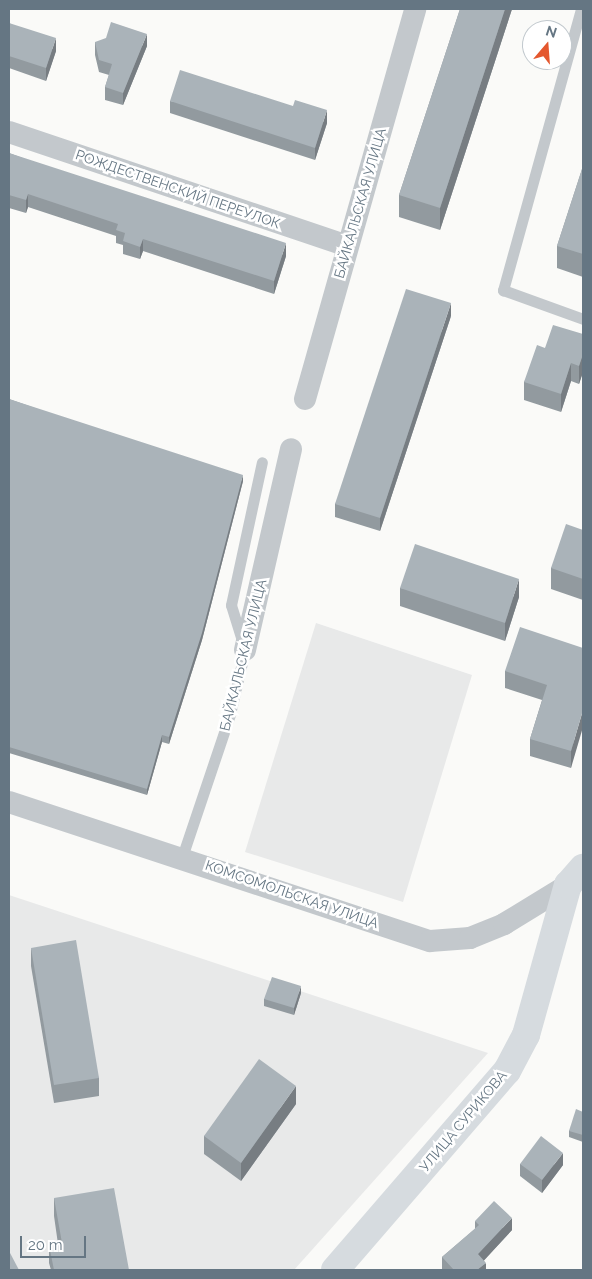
<!DOCTYPE html>
<meta charset="utf-8">
<style>
body{margin:0}
#map{position:relative;width:592px;height:1279px;overflow:hidden;background:#fafaf8;font-family:Raleway,sans-serif}
div>[style]{position:absolute}
.built>*{inset:0;background:#e8e9e9}
.lane>*{height:11px;margin:-5.5px;padding:0 5.5px;transform-origin:5.5px;border-radius:5.5px;background:#c3c8cc}
.street>*{height:22px;margin:-11px;padding:0 11px;transform-origin:11px;border-radius:11px;background:#c3c8cc}
.secondary>*{height:28px;margin:-14px;padding:0 14px;transform-origin:14px;border-radius:14px;background:#d6dbdf}
.wall>*{inset:0;background:#929a9f}
.shaded-wall>*{inset:0;background:#777d82}
.building>*{inset:0;background:#aab3b9}
span{translate:-50% -50%;white-space:nowrap;text-align:center;line-height:1.15;-webkit-text-stroke:5px #fff;paint-order:stroke}
.street-label{font-size:14px;color:#657683}
.frame{position:absolute;inset:0;border:10px solid #657683;pointer-events:none}
.north{position:absolute;left:522px;top:20px;width:50px;height:50px;box-sizing:border-box;background:#fff;border:1px solid #c1c8cd;border-radius:50%;rotate:18deg;font-size:14px;font-weight:700;line-height:20px;text-align:center;color:#657683}
.north::after{content:'';display:block;margin:auto;width:18px;height:22px;background:#e4572e;clip-path:polygon(50% 0,100% 100%,50% 72%,0 100%)}
.scale{position:absolute;left:20px;top:1236px;width:66px;height:22px;box-sizing:border-box;border:2px solid #657683;border-top:0;padding-left:6px;font-size:15px;line-height:18px;white-space:nowrap;color:#657683;-webkit-text-stroke:4px #fff;paint-order:stroke}
</style>
<div id="map">
<div class="built">
<i style="clip-path:polygon(316px 623px,472px 675px,403px 902px,245px 852px)"></i>
<i style="clip-path:polygon(9px 895px,488px 1053px,294px 1270px,9px 1270px)"></i>
</div>
<div class="lane">
<i style="left:581px;top:9px;width:292px;rotate:105.5deg"></i>
<i style="left:503px;top:290px;width:85px;rotate:19.9deg"></i>
<i style="left:182px;top:857px;width:151px;rotate:-71.4deg"></i>
<i style="left:230px;top:714px;width:66px;rotate:-76.8deg"></i>
<i style="left:245px;top:650px;width:47px;rotate:-107.3deg"></i>
<i style="left:231px;top:605px;width:146px;rotate:-77.8deg"></i>
</div>
<div class="street">
<i style="left:9px;top:132px;width:357px;rotate:18.6deg"></i>
<i style="left:305px;top:399px;width:405px;rotate:-74.2deg"></i>
<i style="left:245px;top:650px;width:206px;rotate:-77.1deg"></i>
<i style="left:9px;top:802px;width:443px;rotate:18.3deg"></i>
<i style="left:430px;top:941px;width:40px;rotate:-4.3deg"></i>
<i style="left:470px;top:938px;width:37px;rotate:-22deg"></i>
<i style="left:504px;top:924px;width:75px;rotate:-31.4deg"></i>
</div>
<div class="secondary">
<i style="left:335px;top:1270px;width:263px;rotate:-49.2deg"></i>
<i style="left:507px;top:1071px;width:41px;rotate:-62.2deg"></i>
<i style="left:526px;top:1035px;width:156px;rotate:-74.4deg"></i>
<i style="left:568px;top:885px;width:23px;rotate:-49deg"></i>
</div>
<div class="wall">
<i style="clip-path:polygon(460px 9px,512px 9px,440px 230px,399px 217px,399px 195px)"></i>
<i style="clip-path:polygon(9px 23px,56px 51px,46px 81px,9px 68px)"></i>
<i style="clip-path:polygon(95px 42px,147px 46px,123px 105px,105px 100px,105px 87px,109px 75px,99px 72px,95px 55px)"></i>
<i style="clip-path:polygon(170px 101px,327px 123px,315px 160px,170px 113px)"></i>
<i style="clip-path:polygon(9px 153px,286px 256px,274px 294px,143px 251px,140px 259px,123px 254px,123px 245px,116px 243px,116px 236px,28px 207px,26px 213px,9px 208px)"></i>
<i style="clip-path:polygon(583px 166px,583px 277px,557px 268px,557px 246px)"></i>
<i style="clip-path:polygon(451px 316px,380px 531px,335px 517px,335px 504px)"></i>
<i style="clip-path:polygon(583px 334px,583px 372px,579px 384px,571px 381px,561px 412px,524px 400px,524px 382px,545px 348px)"></i>
<i style="clip-path:polygon(9px 399px,243px 481px,202px 640px,169px 744px,162px 742px,147px 795px,9px 753px)"></i>
<i style="clip-path:polygon(583px 530px,583px 600px,551px 589px,551px 568px)"></i>
<i style="clip-path:polygon(400px 588px,519px 597px,505px 641px,400px 606px)"></i>
<i style="clip-path:polygon(583px 648px,571px 768px,530px 756px,530px 739px,542px 700px,505px 688px,505px 671px)"></i>
<i style="clip-path:polygon(31px 948px,99px 1078px,99px 1096px,54px 1103px,31px 966px)"></i>
<i style="clip-path:polygon(301px 993px,294px 1015px,264px 1006px,264px 999px)"></i>
<i style="clip-path:polygon(296px 1104px,241px 1181px,204px 1154px,204px 1136px)"></i>
<i style="clip-path:polygon(583px 1112px,583px 1142px,569px 1137px,569px 1131px)"></i>
<i style="clip-path:polygon(520px 1164px,563px 1165px,542px 1193px,520px 1176px)"></i>
<i style="clip-path:polygon(54px 1198px,129px 1270px,51px 1270px,49px 1263px,49px 1245px,58px 1244px,54px 1216px)"></i>
<i style="clip-path:polygon(475px 1221px,512px 1230px,484px 1260px,486px 1270px,442px 1270px,442px 1257px,475px 1229px)"></i>
</div>
<div class="shaded-wall">
<i style="clip-path:polygon(505px 9px,512px 9px,440px 230px,440px 208px)"></i>
<i style="clip-path:polygon(147px 34px,147px 46px,123px 105px,123px 93px)"></i>
<i style="clip-path:polygon(56px 38px,56px 51px,46px 81px,46px 68px)"></i>
<i style="clip-path:polygon(327px 110px,327px 123px,315px 160px,315px 148px)"></i>
<i style="clip-path:polygon(28px 194px,28px 207px,26px 213px,26px 200px)"></i>
<i style="clip-path:polygon(143px 239px,143px 251px,140px 259px,140px 247px)"></i>
<i style="clip-path:polygon(286px 243px,286px 256px,274px 294px,274px 281px)"></i>
<i style="clip-path:polygon(451px 303px,451px 316px,380px 531px,380px 518px)"></i>
<i style="clip-path:polygon(583px 354px,583px 372px,579px 384px,579px 366px)"></i>
<i style="clip-path:polygon(571px 363px,571px 381px,561px 412px,561px 394px)"></i>
<i style="clip-path:polygon(243px 475px,243px 481px,202px 640px,169px 744px,169px 737px)"></i>
<i style="clip-path:polygon(519px 579px,519px 597px,505px 641px,505px 623px)"></i>
<i style="clip-path:polygon(583px 710px,583px 727px,571px 768px,571px 751px)"></i>
<i style="clip-path:polygon(162px 735px,162px 742px,147px 795px,147px 789px)"></i>
<i style="clip-path:polygon(301px 986px,301px 993px,294px 1015px,294px 1008px)"></i>
<i style="clip-path:polygon(296px 1086px,296px 1104px,241px 1181px,241px 1163px)"></i>
<i style="clip-path:polygon(563px 1153px,563px 1165px,542px 1193px,542px 1180px)"></i>
<i style="clip-path:polygon(512px 1218px,512px 1230px,478px 1267px,478px 1254px)"></i>
<i style="clip-path:polygon(486px 1263px,486px 1270px,477px 1270px)"></i>
</div>
<div class="building">
<i style="clip-path:polygon(460px 9px,505px 9px,440px 208px,399px 195px)"></i>
<i style="clip-path:polygon(111px 22px,147px 34px,123px 93px,105px 87px,112px 64px,99px 60px,95px 42px,106px 38px)"></i>
<i style="clip-path:polygon(9px 23px,56px 38px,46px 68px,9px 56px)"></i>
<i style="clip-path:polygon(180px 70px,293px 106px,295px 100px,327px 110px,315px 148px,170px 101px)"></i>
<i style="clip-path:polygon(9px 153px,286px 243px,274px 281px,143px 239px,140px 247px,123px 241px,125px 233px,116px 230px,118px 224px,28px 194px,26px 200px,9px 195px)"></i>
<i style="clip-path:polygon(583px 166px,583px 254px,557px 246px)"></i>
<i style="clip-path:polygon(406px 289px,451px 303px,380px 518px,335px 504px)"></i>
<i style="clip-path:polygon(553px 325px,583px 334px,583px 354px,579px 366px,571px 363px,561px 394px,524px 382px,537px 345px,545px 348px)"></i>
<i style="clip-path:polygon(9px 399px,243px 475px,202px 633px,169px 737px,162px 735px,147px 789px,9px 747px)"></i>
<i style="clip-path:polygon(566px 524px,583px 530px,583px 579px,551px 568px)"></i>
<i style="clip-path:polygon(415px 544px,519px 579px,505px 623px,400px 588px)"></i>
<i style="clip-path:polygon(520px 627px,583px 648px,583px 710px,571px 751px,530px 739px,547px 685px,505px 671px)"></i>
<i style="clip-path:polygon(76px 940px,99px 1078px,54px 1085px,31px 948px)"></i>
<i style="clip-path:polygon(272px 977px,301px 986px,294px 1008px,264px 999px)"></i>
<i style="clip-path:polygon(259px 1059px,296px 1086px,241px 1163px,204px 1136px)"></i>
<i style="clip-path:polygon(576px 1109px,583px 1112px,583px 1135px,569px 1131px)"></i>
<i style="clip-path:polygon(541px 1136px,563px 1153px,542px 1180px,520px 1164px)"></i>
<i style="clip-path:polygon(114px 1188px,129px 1270px,54px 1270px,49px 1245px,62px 1243px,54px 1198px)"></i>
<i style="clip-path:polygon(494px 1201px,512px 1218px,478px 1254px,486px 1263px,477px 1270px,454px 1270px,442px 1257px,479px 1225px,475px 1221px)"></i>
<i style="clip-path:polygon(9px 1251px,19px 1270px,9px 1270px)"></i>
</div>
<div class="street-label">
<span style="left:178px;top:189px;rotate:19deg">РОЖДЕСТВЕНСКИЙ ПЕРЕУЛОК</span>
<span style="left:360px;top:203px;rotate:-74deg">БАЙКАЛЬСКАЯ УЛИЦА</span>
<span style="left:243px;top:655px;rotate:-76deg">БАЙКАЛЬСКАЯ УЛИЦА</span>
<span style="left:292px;top:894px;rotate:19deg">КОМСОМОЛЬСКАЯ УЛИЦА</span>
<span style="left:463px;top:1121px;rotate:-50deg">УЛИЦА СУРИКОВА</span>
</div>
<div class="frame"></div>
<div class="north">N</div>
<div class="scale">20 m</div>
</div>
